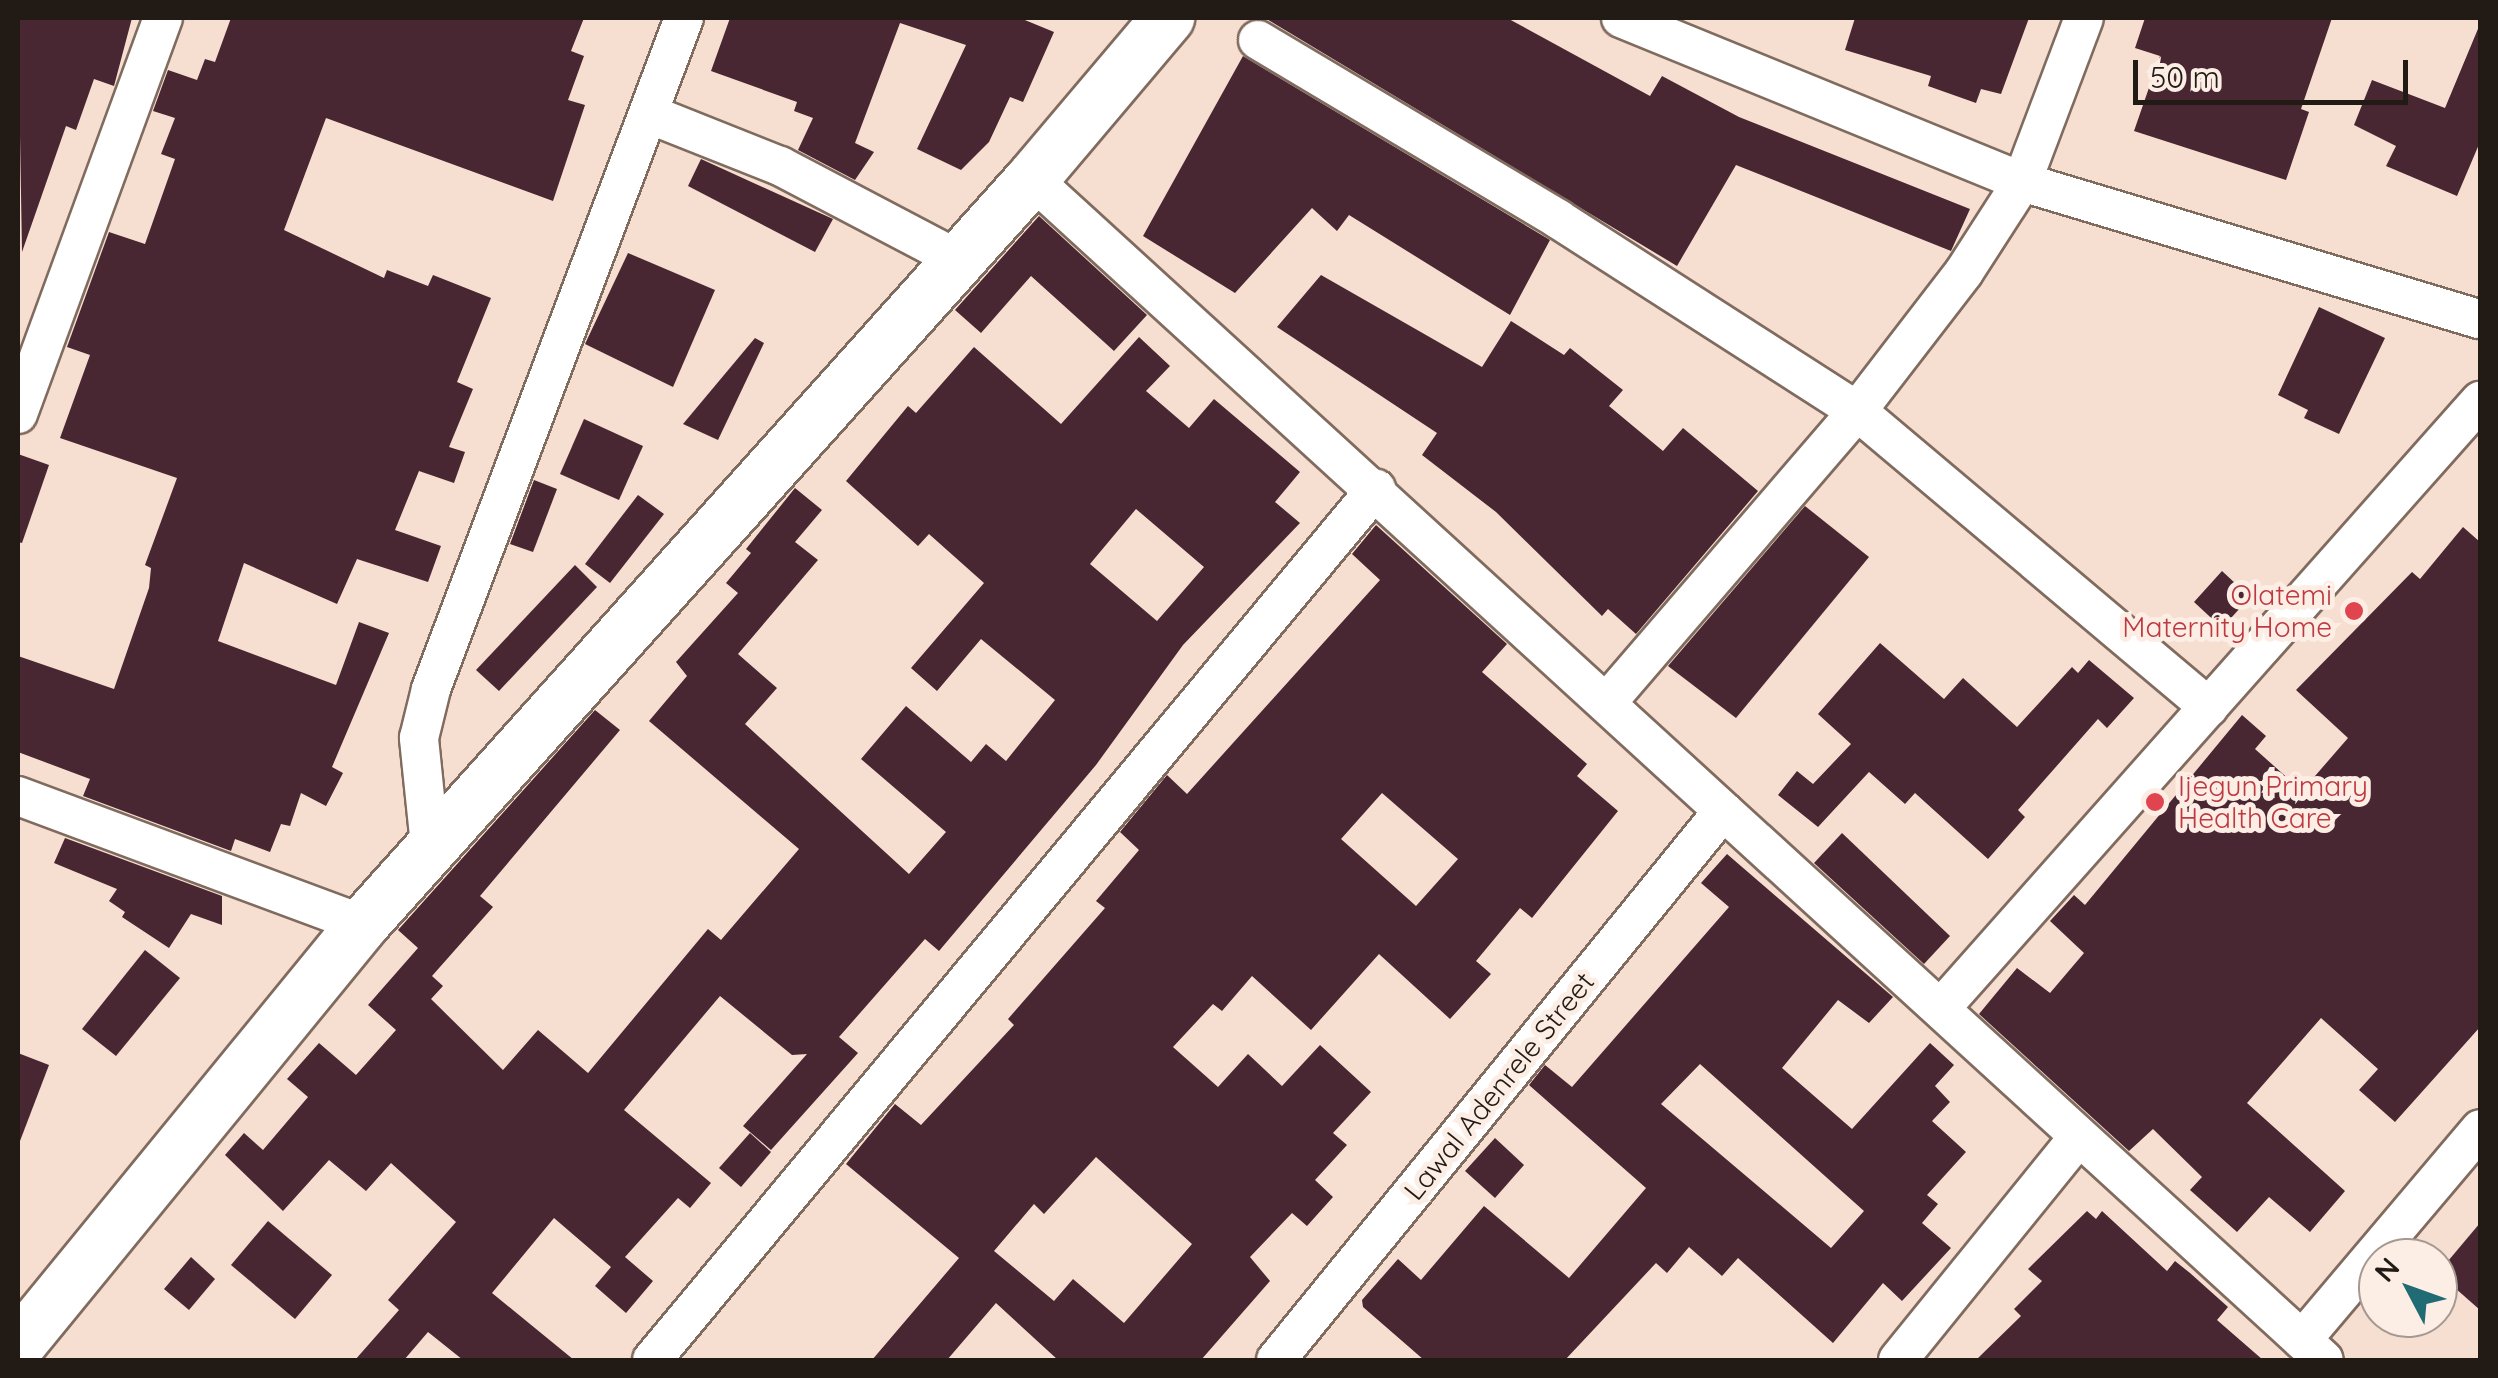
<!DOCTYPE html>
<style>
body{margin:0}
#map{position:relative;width:2498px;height:1378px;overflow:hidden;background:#f6ded0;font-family:Quicksand,sans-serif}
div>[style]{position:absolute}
.building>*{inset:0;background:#482732}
.roads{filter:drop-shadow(2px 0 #806b5f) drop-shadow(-2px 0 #806b5f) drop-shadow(0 2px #806b5f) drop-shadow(0 -2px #806b5f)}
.street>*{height:38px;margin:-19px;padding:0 19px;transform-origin:19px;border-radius:19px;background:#fff}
.secondary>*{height:52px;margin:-26px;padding:0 26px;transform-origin:26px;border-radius:26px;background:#fff}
.dots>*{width:28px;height:28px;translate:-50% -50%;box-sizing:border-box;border:5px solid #fceee5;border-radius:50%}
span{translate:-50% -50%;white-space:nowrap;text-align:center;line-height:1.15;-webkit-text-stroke:10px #fceee5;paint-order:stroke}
.health-label{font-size:28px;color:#be3a42}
.right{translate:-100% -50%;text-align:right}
.left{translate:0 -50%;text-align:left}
.street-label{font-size:28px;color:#221a15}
.frame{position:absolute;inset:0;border:20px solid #221a15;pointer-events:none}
.north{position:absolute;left:2358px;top:1238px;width:100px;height:100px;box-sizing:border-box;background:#fceee5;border:2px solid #a59992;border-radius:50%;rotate:311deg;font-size:28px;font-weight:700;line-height:40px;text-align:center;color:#221a15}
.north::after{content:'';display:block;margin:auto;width:35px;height:45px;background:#216c74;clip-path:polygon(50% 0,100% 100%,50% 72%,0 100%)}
.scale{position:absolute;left:2133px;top:60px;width:275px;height:45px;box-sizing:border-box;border:5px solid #221a15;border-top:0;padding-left:12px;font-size:30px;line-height:35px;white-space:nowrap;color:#221a15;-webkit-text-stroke:8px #fceee5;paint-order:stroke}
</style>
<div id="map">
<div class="building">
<i style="clip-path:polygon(18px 18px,132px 18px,114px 86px,94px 79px,76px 130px,66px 126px,22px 252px)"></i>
<i style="clip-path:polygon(231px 18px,584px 18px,571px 51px,584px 56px,568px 100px,585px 105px,553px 201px,326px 118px,284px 230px,384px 278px,387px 270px,428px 286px,433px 275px,491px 298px,457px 382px,473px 389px,449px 447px,465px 452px,454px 483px,419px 471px,395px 530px,441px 546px,428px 582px,357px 559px,337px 604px,244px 563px,218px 641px,336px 685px,359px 622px,389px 633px,332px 767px,343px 773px,326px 806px,301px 793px,290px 826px,281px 824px,270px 852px,235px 839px,231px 851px,83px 796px,90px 779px,18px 752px,18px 656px,114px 689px,149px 588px,151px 568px,145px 565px,177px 478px,60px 438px,90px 355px,67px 347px,109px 232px,145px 244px,175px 159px,161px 154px,175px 118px,153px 111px,168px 70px,197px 80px,205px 59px,215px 62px)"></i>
<i style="clip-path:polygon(730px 18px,1020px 18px,1054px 32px,1023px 102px,1010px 97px,989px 142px,961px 170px,917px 149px,966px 45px,900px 23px,855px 143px,874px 152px,855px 180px,798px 150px,813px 118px,794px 111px,797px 102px,711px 71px)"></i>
<i style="clip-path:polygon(1265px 18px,1507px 18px,1650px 96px,1662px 76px,1739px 117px,1970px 209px,1951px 251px,1736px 165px,1677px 266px)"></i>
<i style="clip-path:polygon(1855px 18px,2029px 18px,2001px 94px,1981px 89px,1976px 103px,1928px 86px,1931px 76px,1845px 50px)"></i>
<i style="clip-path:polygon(2145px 18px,2332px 18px,2301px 109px,2309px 112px,2286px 180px,2134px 131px,2160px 56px,2135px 48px)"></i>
<i style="clip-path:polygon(2480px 24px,2480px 142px,2457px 196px,2386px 166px,2396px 146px,2354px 125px,2372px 80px,2445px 108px)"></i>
<i style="clip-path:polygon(1243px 56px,1550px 240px,1510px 315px,1349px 215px,1337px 231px,1312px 208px,1235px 293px,1143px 236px)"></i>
<i style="clip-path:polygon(701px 159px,833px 219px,815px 252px,688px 186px)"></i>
<i style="clip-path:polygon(1039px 216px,1147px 315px,1114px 351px,1031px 276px,981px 333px,955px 310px)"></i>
<i style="clip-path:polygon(628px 253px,715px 290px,673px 387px,585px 344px)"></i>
<i style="clip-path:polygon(1321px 275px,1482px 367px,1511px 321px,1564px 355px,1570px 348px,1623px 390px,1609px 406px,1663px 451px,1683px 428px,1758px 491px,1636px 634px,1608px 609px,1602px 616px,1496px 512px,1422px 455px,1437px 433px,1277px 327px)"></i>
<i style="clip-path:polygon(2319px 307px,2385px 338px,2339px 434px,2304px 418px,2308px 410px,2278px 395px)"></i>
<i style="clip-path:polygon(evenodd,1139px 337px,1170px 366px,1146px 391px,1189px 428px,1214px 399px,1300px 472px,1275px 502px,1300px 523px,1183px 645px,1096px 765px,939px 951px,925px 939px,839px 1037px,858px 1053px,771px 1150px,743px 1126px,807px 1054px,792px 1055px,720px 996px,624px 1110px,711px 1183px,690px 1208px,678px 1198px,625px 1257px,653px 1281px,626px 1313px,595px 1286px,611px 1267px,554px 1218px,492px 1293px,574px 1360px,463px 1360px,428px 1332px,404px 1360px,355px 1360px,399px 1310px,388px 1300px,456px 1222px,391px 1163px,366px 1191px,329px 1160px,283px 1211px,225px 1155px,244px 1133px,263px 1150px,308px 1097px,287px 1079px,319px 1043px,356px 1075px,396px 1030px,368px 1005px,418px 948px,398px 930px,595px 710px,620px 730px,480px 896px,493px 907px,432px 976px,443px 986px,431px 999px,503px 1070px,538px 1030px,588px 1073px,708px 929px,721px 940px,799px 849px,649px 721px,687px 676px,676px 662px,738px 593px,726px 583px,751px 553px,746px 549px,795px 488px,822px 510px,795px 542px,818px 560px,738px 654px,777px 688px,745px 724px,909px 874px,946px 832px,861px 759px,906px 706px,971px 762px,986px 744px,1006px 761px,1055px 700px,981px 639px,937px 691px,911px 668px,984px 583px,929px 534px,918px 546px,846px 481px,908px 406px,916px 413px,974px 347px,1061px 424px,1139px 337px,1136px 509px,1204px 567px,1157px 621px,1090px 564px,1136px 509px)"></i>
<i style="clip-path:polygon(755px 338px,764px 343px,718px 440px,683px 424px)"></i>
<i style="clip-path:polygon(584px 419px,643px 446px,619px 500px,560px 474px)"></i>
<i style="clip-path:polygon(18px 454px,49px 465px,22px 543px,18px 542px)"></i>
<i style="clip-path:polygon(534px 480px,557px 489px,533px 552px,510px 544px)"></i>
<i style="clip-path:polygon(638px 495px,664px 514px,610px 583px,585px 564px)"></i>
<i style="clip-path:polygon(1805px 506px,1869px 557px,1736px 718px,1668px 666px)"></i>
<i style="clip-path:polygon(evenodd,1376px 525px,1507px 644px,1482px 672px,1587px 764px,1577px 776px,1618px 811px,1532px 918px,1520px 908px,1476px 961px,1491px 974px,1450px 1019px,1379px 954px,1311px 1030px,1252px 976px,1222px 1011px,1213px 1004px,1173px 1047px,1218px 1087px,1248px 1054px,1282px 1086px,1320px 1045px,1371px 1092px,1333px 1133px,1347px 1145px,1315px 1180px,1333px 1197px,1307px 1226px,1292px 1213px,1250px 1257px,1270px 1281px,1201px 1360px,1058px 1360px,996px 1303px,947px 1360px,872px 1360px,959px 1258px,846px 1164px,895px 1104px,921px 1125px,1014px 1025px,1008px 1019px,1105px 908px,1096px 901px,1139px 850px,1120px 832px,1167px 775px,1187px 794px,1380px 580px,1352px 554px,1376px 525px,1382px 793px,1458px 859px,1416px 906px,1341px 839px,1382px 793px,1376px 525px,1096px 1157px,1192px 1244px,1124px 1323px,1073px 1279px,1054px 1301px,994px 1251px,1034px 1204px,1044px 1214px,1096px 1157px)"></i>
<i style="clip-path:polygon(2463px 527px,2480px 542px,2480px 1027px,2395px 1122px,2359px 1090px,2378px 1069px,2321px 1018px,2247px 1103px,2345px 1191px,2310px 1232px,2269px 1197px,2237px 1232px,2190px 1190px,2202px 1177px,2153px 1129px,2129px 1151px,1979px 1014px,2017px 968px,2050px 993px,2084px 953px,2050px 921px,2074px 895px,2085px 905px,2242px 715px,2266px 736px,2255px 749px,2302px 791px,2348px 738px,2296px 690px,2412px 572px,2420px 579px)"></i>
<i style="clip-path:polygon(575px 565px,597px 587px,499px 691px,476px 670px)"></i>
<i style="clip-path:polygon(2222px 571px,2250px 597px,2222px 628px,2194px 602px)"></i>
<i style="clip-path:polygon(1880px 643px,1944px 699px,1963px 678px,2017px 727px,2072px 667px,2078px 673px,2089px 660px,2134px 698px,2107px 728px,2098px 719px,2018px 810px,2025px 817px,1988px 859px,1915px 793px,1905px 804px,1869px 772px,1818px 827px,1778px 795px,1797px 771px,1813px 784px,1851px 744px,1818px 714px)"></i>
<i style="clip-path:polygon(1842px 833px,1950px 936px,1924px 964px,1814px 863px)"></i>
<i style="clip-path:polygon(65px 838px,222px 896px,222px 925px,191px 914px,169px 948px,122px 917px,125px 912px,109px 901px,117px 889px,54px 863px)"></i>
<i style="clip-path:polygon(evenodd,1727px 854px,1893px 997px,1869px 1023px,1838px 1000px,1782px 1068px,1852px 1129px,1930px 1043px,1954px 1065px,1935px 1086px,1950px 1102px,1932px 1121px,1966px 1152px,1927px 1195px,1938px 1204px,1922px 1223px,1951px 1248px,1902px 1301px,1883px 1283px,1833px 1343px,1738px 1258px,1722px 1276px,1689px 1247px,1667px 1273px,1656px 1263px,1565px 1360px,1424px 1360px,1363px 1307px,1362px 1300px,1398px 1259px,1421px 1280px,1484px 1206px,1569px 1278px,1646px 1188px,1529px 1085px,1545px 1065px,1572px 1087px,1729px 907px,1701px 883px,1727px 854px,1700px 1064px,1864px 1211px,1831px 1248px,1661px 1104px,1700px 1064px)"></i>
<i style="clip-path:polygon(145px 950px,180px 978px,116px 1056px,82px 1029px)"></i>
<i style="clip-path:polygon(18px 1053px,49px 1065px,20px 1141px,18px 1140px)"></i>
<i style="clip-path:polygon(750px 1133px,771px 1152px,741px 1187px,719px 1168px)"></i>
<i style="clip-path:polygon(1495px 1138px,1524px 1165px,1495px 1198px,1465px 1171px)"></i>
<i style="clip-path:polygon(2087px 1211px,2096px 1219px,2102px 1211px,2167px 1271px,2175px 1261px,2190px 1273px,2228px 1307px,2217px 1320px,2263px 1360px,1976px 1360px,2021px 1316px,2014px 1309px,2042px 1281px,2028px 1269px)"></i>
<i style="clip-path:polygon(268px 1221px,332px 1275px,295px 1319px,231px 1265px)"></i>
<i style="clip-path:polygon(2480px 1223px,2480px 1310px,2438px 1273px)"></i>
<i style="clip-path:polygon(191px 1257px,215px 1279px,189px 1310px,164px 1289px)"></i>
</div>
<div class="roads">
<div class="street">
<i style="left:1621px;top:18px;width:433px;rotate:22.2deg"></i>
<i style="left:2022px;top:182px;width:478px;rotate:16.7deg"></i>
<i style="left:1258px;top:40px;width:349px;rotate:30.8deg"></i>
<i style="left:1558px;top:219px;width:355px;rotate:32.7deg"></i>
<i style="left:1857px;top:411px;width:460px;rotate:40.1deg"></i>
<i style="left:649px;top:114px;width:141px;rotate:21.7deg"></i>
<i style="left:780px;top:166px;width:202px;rotate:27.7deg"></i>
<i style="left:1032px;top:179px;width:1750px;rotate:42.43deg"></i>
<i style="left:18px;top:414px;width:422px;rotate:-69.9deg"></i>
<i style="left:1608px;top:701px;width:382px;rotate:-49.3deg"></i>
<i style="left:1857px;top:411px;width:175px;rotate:-52.4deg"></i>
<i style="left:1964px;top:272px;width:107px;rotate:-57.2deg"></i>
<i style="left:2022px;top:182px;width:175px;rotate:-69.3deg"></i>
<i style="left:18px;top:796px;width:368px;rotate:20.4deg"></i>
<i style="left:431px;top:855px;width:118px;rotate:-95.9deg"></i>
<i style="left:419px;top:738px;width:50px;rotate:-76.2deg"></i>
<i style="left:431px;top:689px;width:717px;rotate:-69.34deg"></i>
<i style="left:1941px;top:1008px;width:812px;rotate:-48.4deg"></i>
<i style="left:2302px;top:1340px;width:276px;rotate:-49.8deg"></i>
<i style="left:652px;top:1360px;width:1133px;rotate:-50.27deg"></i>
<i style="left:1276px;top:1360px;width:708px;rotate:-50.85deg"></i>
<i style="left:1898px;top:1360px;width:286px;rotate:-51deg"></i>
</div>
<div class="secondary">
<i style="left:18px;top:1346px;width:545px;rotate:-50.73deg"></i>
<i style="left:363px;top:924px;width:1001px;rotate:-48.08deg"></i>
<i style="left:1032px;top:179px;width:211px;rotate:-49.8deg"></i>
</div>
</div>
<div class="dots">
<i style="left:2354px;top:611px;background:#e0444e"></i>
<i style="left:2155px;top:802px;background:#e0444e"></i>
</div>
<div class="health-label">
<span class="right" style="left:2332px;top:611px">Olatemi<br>Maternity Home</span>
<span class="left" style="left:2178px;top:802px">Ijegun Primary<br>Health Care</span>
</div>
<div class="street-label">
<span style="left:1499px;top:1086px;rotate:-51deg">Lawal Adenrele Street</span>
</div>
<div class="frame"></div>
<div class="north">N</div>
<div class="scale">50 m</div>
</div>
